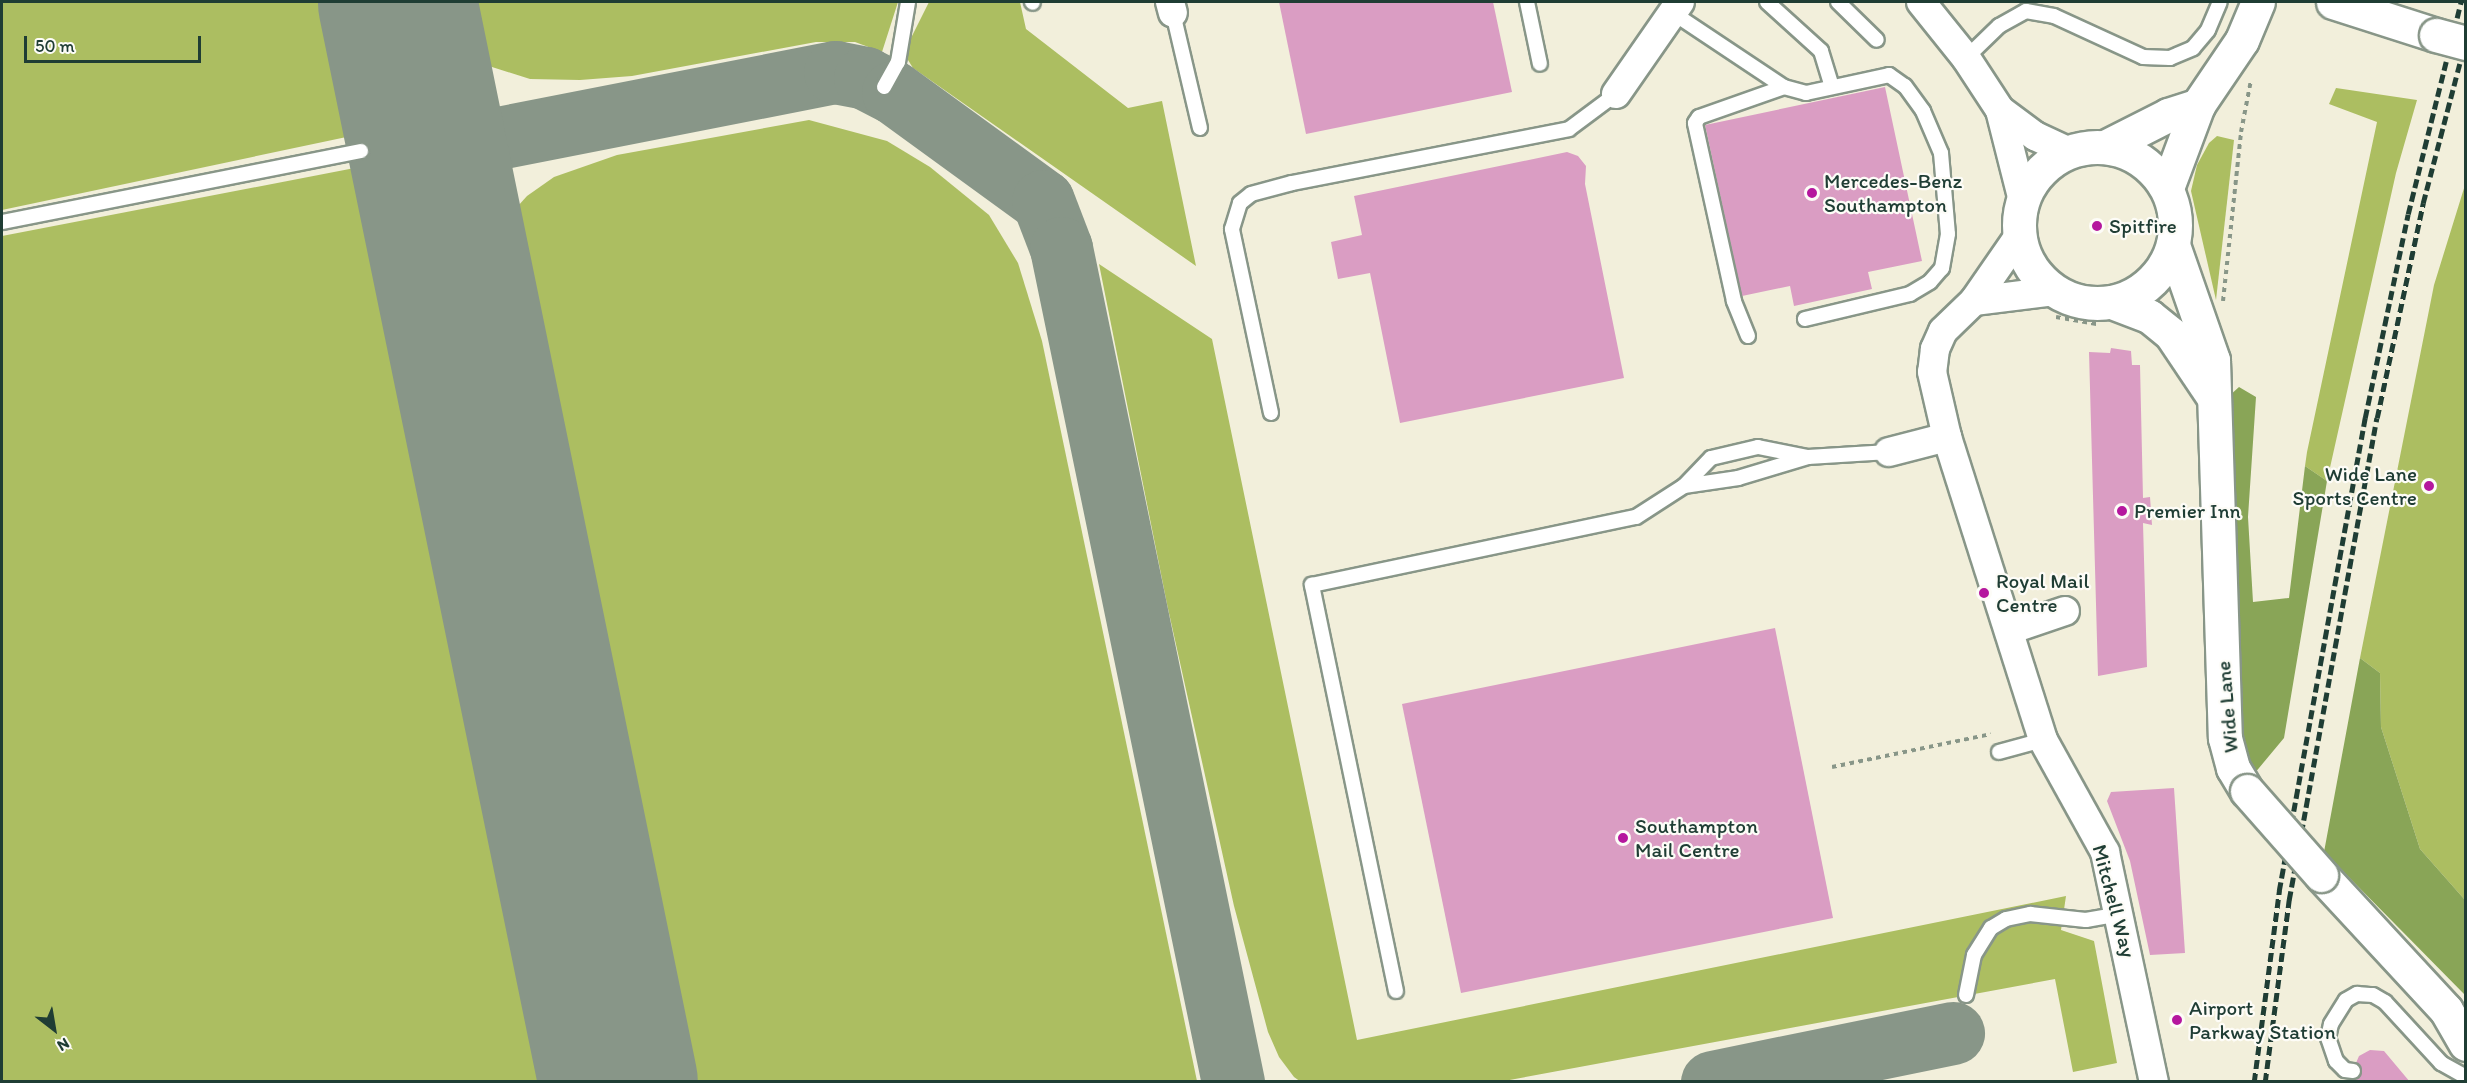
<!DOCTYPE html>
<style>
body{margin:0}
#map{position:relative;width:2467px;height:1083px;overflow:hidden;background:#f2efdb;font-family:Itim,sans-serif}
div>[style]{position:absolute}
.green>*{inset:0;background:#acbe61}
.forest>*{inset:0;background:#89a557}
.taxiway>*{height:63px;margin:-31.5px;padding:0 31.5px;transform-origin:31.5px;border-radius:31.5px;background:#889688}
.runway>*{height:159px;margin:-79.5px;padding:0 79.5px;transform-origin:79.5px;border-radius:79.5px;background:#889688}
.building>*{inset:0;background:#da9dc3}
.path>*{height:4px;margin-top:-2px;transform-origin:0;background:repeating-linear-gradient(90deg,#889688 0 4.5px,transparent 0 9px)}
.roads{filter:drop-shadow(2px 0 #889688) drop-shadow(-2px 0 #889688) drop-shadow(0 2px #889688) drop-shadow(0 -2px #889688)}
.service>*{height:14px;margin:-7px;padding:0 7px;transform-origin:7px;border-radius:7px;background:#fff}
.minor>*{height:28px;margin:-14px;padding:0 14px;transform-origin:14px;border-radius:14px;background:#fff}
.tertiary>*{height:33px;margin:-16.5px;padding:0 16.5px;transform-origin:16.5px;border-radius:16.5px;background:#fff}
.tertiary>.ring{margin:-16.5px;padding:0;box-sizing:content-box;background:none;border:33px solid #fff;border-radius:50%}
.motorway>*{height:33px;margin:-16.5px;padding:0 16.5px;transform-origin:16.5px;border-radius:16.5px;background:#fff}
.rail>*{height:4.5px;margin-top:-2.25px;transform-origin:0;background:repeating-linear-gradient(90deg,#1f3d34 0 9px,transparent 0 13.5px)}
.bridges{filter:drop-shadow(2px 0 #889688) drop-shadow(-2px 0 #889688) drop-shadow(0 2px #889688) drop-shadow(0 -2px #889688)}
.tertiary-bridge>*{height:33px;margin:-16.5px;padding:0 16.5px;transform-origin:16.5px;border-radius:16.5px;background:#fff}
.motorway-bridge>*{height:33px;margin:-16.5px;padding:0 16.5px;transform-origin:16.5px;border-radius:16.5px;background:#fff}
.dots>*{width:16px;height:16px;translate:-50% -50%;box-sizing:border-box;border:3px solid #fdfcf7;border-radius:50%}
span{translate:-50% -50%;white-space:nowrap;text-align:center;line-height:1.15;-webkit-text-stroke:4.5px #fdfcf7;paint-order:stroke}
.poi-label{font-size:21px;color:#1f3d34}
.left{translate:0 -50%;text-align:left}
.right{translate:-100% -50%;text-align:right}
.street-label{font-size:21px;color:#1f3d34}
.frame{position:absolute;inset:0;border:3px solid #1f3d34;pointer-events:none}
.north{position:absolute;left:24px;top:999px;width:60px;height:60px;-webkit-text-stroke:4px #fdfcf7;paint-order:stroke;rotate:149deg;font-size:16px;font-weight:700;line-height:24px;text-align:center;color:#1f3d34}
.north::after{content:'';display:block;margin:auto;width:21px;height:27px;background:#1f3d34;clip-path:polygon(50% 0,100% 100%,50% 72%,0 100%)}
.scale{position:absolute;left:24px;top:36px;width:177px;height:27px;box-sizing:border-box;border:3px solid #1f3d34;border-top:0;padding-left:8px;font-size:18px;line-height:21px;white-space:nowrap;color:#1f3d34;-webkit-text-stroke:4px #fdfcf7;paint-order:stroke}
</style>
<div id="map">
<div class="green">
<i style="clip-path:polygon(2px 2px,328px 2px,356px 135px,2px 210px)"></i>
<i style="clip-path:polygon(458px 2px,898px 2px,882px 52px,855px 42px,816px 42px,632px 76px,580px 80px,530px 79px,470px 60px)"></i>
<i style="clip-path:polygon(929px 2px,1020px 2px,1026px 29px,1128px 108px,1162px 101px,1196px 266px,913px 68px,908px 60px,908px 44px)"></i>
<i style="clip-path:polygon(2336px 88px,2417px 100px,2396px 173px,2327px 481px,2305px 466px,2307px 452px,2377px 122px,2329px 104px)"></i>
<i style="clip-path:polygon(809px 120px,887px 141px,930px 167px,989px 215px,1018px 263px,1042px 341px,1197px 1081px,684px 1081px,507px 218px,527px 196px,554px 177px,617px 155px)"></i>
<i style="clip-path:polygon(2217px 136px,2234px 140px,2216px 300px,2191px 191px,2197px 165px,2209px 143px)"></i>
<i style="clip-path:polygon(365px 166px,553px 1081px,2px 1081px,2px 236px)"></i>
<i style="clip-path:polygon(2465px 185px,2465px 900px,2420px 849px,2381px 727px,2380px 673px,2360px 658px,2434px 285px)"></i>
<i style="clip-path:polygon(1099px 264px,1212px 339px,1357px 1040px,2066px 896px,2061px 930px,2094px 941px,2117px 1063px,2073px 1072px,2055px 979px,1504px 1081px,1301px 1082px,1294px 1077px,1279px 1057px,1268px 1032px,1234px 906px,1167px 604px)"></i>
</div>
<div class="forest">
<i style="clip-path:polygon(2239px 387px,2256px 397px,2248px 517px,2253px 602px,2289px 598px,2305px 466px,2327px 481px,2284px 738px,2254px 774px,2239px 747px,2228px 397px)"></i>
<i style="clip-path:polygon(2360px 658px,2380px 673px,2381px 727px,2420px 849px,2465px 900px,2465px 995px,2324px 852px)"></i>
</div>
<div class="taxiway">
<i style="left:427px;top:152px;width:416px;rotate:-11.1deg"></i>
<i style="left:835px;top:72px;width:31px;rotate:11deg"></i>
<i style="left:865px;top:78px;width:31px;rotate:27deg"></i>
<i style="left:893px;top:92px;width:185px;rotate:36deg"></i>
<i style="left:1043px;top:201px;width:50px;rotate:69deg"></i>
<i style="left:1061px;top:248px;width:852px;rotate:78.35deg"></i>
<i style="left:1712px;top:1082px;width:246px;rotate:-11.5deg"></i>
</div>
<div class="runway">
<i style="left:397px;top:2px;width:1102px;rotate:78.44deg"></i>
</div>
<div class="building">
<i style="clip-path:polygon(1279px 2px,1493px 2px,1512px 92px,1306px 134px)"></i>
<i style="clip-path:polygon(1885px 87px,1922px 261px,1868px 272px,1872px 289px,1794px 306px,1790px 286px,1742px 296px,1705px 125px)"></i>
<i style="clip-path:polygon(1567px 152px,1578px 156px,1586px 166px,1585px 184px,1624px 378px,1400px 423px,1370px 273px,1338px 279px,1331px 242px,1362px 235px,1354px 196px)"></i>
<i style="clip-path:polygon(2111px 348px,2131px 351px,2132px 365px,2140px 365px,2143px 498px,2150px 497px,2152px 525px,2143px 523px,2147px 667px,2098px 676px,2089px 352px,2110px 353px)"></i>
<i style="clip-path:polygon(1775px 628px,1833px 918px,1461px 993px,1402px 704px)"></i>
<i style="clip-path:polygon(2174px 788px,2185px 953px,2150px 955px,2130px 861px,2107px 801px,2111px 792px)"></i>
<i style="clip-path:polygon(2370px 1050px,2384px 1051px,2410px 1082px,2349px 1082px,2360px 1076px,2361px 1068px,2356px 1063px,2359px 1056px)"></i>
</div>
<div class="path">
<i style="left:2223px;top:301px;width:170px;rotate:-83.9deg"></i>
<i style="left:2241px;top:132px;width:53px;rotate:-79.1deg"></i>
<i style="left:2056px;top:317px;width:41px;rotate:9.9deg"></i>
<i style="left:1832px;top:767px;width:162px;rotate:-11.7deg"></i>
</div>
<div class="roads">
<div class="service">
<i style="left:1032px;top:2px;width:1px;rotate:45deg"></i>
<i style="left:1527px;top:2px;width:63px;rotate:78.2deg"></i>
<i style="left:1767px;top:2px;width:73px;rotate:42.2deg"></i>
<i style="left:1821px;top:51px;width:37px;rotate:73deg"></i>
<i style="left:1838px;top:2px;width:54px;rotate:44.3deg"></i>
<i style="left:1173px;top:13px;width:118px;rotate:76.8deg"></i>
<i style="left:1673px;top:13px;width:133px;rotate:33.7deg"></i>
<i style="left:1784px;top:87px;width:23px;rotate:15deg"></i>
<i style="left:1806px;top:93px;width:85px;rotate:-12.2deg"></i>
<i style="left:1889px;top:75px;width:19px;rotate:35deg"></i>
<i style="left:1905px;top:86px;width:31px;rotate:54deg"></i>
<i style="left:1923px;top:111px;width:46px;rotate:66.8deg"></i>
<i style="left:1941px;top:153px;width:81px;rotate:85.1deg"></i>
<i style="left:1948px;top:234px;width:35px;rotate:100deg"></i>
<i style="left:1942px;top:268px;width:18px;rotate:131deg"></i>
<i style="left:1930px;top:282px;width:23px;rotate:149deg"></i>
<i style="left:1910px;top:294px;width:108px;rotate:166.6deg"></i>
<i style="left:1966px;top:58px;width:46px;rotate:-44.1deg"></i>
<i style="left:1999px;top:26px;width:31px;rotate:-29deg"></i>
<i style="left:2026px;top:11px;width:28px;rotate:10deg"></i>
<i style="left:2054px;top:16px;width:98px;rotate:24.7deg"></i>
<i style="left:2143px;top:57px;width:27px;rotate:2deg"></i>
<i style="left:2170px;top:58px;width:25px;rotate:-23deg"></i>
<i style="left:2193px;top:48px;width:23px;rotate:-50deg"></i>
<i style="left:2208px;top:30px;width:30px;rotate:-67deg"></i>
<i style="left:884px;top:87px;width:29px;rotate:-61deg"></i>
<i style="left:898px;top:62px;width:61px;rotate:-80.5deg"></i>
<i style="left:2px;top:222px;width:366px;rotate:-11.2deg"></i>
<i style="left:1748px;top:336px;width:38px;rotate:-112deg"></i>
<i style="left:1734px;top:301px;width:182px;rotate:-102.4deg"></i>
<i style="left:1695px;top:123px;width:7px;rotate:-56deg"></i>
<i style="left:1699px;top:117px;width:90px;rotate:-19.4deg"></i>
<i style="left:1271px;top:413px;width:188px;rotate:-102deg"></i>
<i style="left:1232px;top:229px;width:27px;rotate:-73deg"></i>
<i style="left:1240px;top:203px;width:14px;rotate:-39deg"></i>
<i style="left:1251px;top:194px;width:42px;rotate:-15deg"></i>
<i style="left:1292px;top:183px;width:282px;rotate:-11deg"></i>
<i style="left:1569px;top:129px;width:59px;rotate:-36.7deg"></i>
<i style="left:1684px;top:486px;width:55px;rotate:-8.4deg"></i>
<i style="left:1738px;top:478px;width:73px;rotate:-16.7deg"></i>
<i style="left:1808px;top:457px;width:81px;rotate:-3.5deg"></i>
<i style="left:1999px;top:752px;width:46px;rotate:-15.3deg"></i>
<i style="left:1396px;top:991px;width:415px;rotate:-101.7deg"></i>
<i style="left:1312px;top:585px;width:331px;rotate:-11.9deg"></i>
<i style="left:1636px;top:517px;width:57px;rotate:-32.9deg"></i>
<i style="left:1684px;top:486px;width:39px;rotate:-46deg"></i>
<i style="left:1711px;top:458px;width:48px;rotate:-13.2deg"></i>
<i style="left:1758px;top:447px;width:51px;rotate:11.3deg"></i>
<i style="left:1966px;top:995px;width:41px;rotate:-78.7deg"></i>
<i style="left:1974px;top:955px;width:32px;rotate:-58deg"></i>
<i style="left:1991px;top:928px;width:17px;rotate:-31deg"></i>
<i style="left:2006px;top:919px;width:25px;rotate:-12deg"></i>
<i style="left:2030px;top:914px;width:56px;rotate:6.1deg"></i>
<i style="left:2086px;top:920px;width:34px;rotate:-10deg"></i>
<i style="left:2353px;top:1071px;width:8px;rotate:-173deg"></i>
<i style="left:2345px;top:1070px;width:13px;rotate:-135deg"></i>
<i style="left:2336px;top:1061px;width:24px;rotate:-109deg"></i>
<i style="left:2328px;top:1038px;width:14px;rotate:-78deg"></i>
<i style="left:2331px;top:1024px;width:28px;rotate:-58deg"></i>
<i style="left:2346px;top:1000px;width:13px;rotate:-29deg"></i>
<i style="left:2357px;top:994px;width:16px;rotate:4deg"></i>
<i style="left:2373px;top:995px;width:14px;rotate:30deg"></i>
<i style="left:2385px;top:1002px;width:83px;rotate:47.4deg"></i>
<i style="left:2441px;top:1063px;width:29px;rotate:29deg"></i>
</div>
<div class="minor">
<i style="left:1170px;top:2px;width:11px;rotate:75deg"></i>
<i style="left:1921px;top:2px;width:72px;rotate:51.2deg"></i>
<i style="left:1966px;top:58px;width:62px;rotate:56.8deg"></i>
<i style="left:2000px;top:110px;width:44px;rotate:36.6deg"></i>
<i style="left:2035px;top:136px;width:38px;rotate:25deg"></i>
<i style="left:1616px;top:94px;width:112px;rotate:-55.2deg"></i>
<i style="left:2000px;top:110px;width:94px;rotate:75.8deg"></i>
<i style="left:2019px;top:236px;width:79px;rotate:124.7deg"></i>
<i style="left:1974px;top:301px;width:43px;rotate:135.9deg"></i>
<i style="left:1943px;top:331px;width:20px;rotate:114deg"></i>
<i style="left:1935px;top:349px;width:23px;rotate:97deg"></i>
<i style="left:1932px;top:372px;width:67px;rotate:77deg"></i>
<i style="left:1947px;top:437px;width:318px;rotate:72.4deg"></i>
<i style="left:2043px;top:740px;width:128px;rotate:61deg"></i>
<i style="left:2105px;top:852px;width:235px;rotate:78deg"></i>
<i style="left:1974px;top:301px;width:81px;rotate:-7.1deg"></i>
<i style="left:1889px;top:452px;width:60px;rotate:-14.5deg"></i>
<i style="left:2009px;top:630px;width:59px;rotate:-18.7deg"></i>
</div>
<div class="tertiary">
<i class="ring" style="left:2019px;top:147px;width:123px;height:123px"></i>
<i style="left:2105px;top:147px;width:71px;rotate:-26.9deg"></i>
<i style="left:2168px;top:115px;width:32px;rotate:-18deg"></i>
<i style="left:2167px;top:188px;width:89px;rotate:-69.5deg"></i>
<i style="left:2198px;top:105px;width:78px;rotate:-55.9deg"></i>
<i style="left:2242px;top:40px;width:41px;rotate:-67.2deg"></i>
<i style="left:2173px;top:245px;width:122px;rotate:70.8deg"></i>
<i style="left:2213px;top:360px;width:378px;rotate:88.2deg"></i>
<i style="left:2225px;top:738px;width:31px;rotate:75deg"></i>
<i style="left:2233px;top:768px;width:27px;rotate:59deg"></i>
<i style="left:2112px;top:302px;width:40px;rotate:21deg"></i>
<i style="left:2149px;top:316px;width:28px;rotate:39deg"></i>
<i style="left:2171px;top:334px;width:73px;rotate:56.1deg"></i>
<i style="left:2321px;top:875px;width:184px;rotate:47.2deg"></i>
<i style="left:2446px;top:1010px;width:39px;rotate:60deg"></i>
</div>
<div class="motorway">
<i style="left:2333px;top:2px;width:108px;rotate:17.8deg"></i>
</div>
</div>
<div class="rail">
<i style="left:2254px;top:1082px;width:193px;rotate:-82.5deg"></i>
<i style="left:2279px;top:891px;width:481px;rotate:-79.7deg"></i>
<i style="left:2365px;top:418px;width:208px;rotate:-78.1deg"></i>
<i style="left:2408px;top:214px;width:219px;rotate:-76deg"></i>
<i style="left:2265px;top:1082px;width:184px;rotate:-82.5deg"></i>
<i style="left:2289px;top:900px;width:490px;rotate:-79.7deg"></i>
<i style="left:2377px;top:418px;width:220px;rotate:-77.9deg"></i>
<i style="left:2423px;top:203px;width:170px;rotate:-75.3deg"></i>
</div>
<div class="bridges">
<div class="tertiary-bridge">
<i style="left:2247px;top:791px;width:112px;rotate:48.6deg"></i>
</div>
<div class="motorway-bridge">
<i style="left:2436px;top:35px;width:31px;rotate:15deg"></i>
</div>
</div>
<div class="dots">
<i style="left:1812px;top:193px;background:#b5179e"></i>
<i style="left:2097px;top:226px;background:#b5179e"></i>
<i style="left:2429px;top:486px;background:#b5179e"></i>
<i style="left:2122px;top:511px;background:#b5179e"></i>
<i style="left:1984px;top:593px;background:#b5179e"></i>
<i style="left:1623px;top:838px;background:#b5179e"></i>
<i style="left:2177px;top:1020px;background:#b5179e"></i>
</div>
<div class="poi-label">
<span class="left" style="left:1824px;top:193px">Mercedes-Benz<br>Southampton</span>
<span class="left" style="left:2109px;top:226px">Spitfire</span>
<span class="right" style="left:2417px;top:486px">Wide Lane<br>Sports Centre</span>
<span class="left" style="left:2134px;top:511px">Premier Inn</span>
<span class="left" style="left:1996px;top:593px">Royal Mail<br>Centre</span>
<span class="left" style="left:1635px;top:838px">Southampton<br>Mail Centre</span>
<span class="left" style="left:2189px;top:1020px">Airport<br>Parkway Station</span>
</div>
<div class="street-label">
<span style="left:2227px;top:707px;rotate:-95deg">Wide Lane</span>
<span style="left:2114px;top:901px;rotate:75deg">Mitchell Way</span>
</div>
<div class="frame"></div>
<div class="north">N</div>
<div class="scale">50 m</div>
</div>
